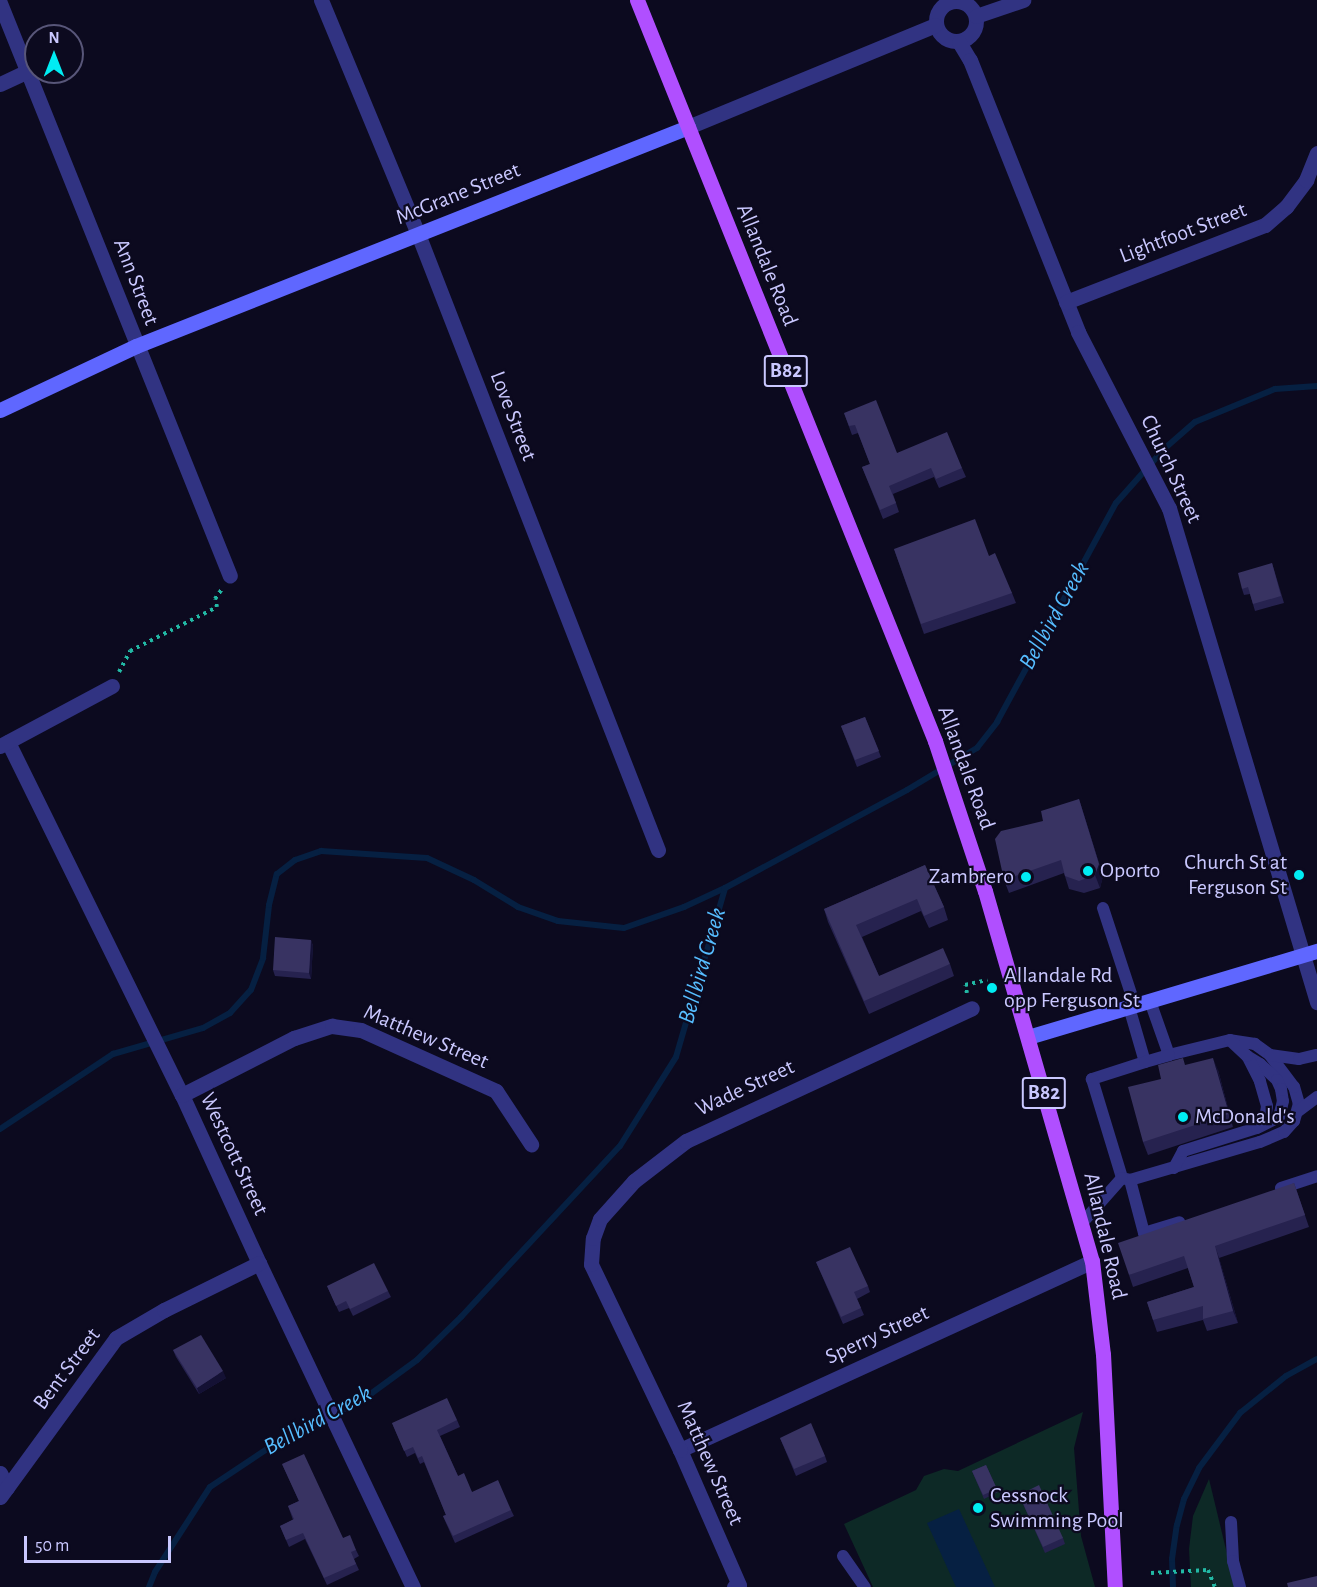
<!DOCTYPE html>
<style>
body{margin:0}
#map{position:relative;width:1317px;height:1587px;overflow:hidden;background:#0c0a1f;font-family:"Alegreya Sans",sans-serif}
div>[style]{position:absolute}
.green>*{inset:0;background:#0d2926}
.water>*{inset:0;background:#062042}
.stream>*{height:6px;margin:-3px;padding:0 3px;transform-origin:3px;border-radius:3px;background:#062042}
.path>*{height:4px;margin-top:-2px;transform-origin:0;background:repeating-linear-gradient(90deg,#22b9a5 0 3px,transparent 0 7.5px)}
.lane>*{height:12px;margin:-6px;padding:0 6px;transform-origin:6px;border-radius:6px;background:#313382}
.street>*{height:15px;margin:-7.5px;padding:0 7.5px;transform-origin:7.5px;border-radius:7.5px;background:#313382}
.street>.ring{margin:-7.5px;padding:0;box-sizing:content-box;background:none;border:15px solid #313382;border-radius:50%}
.secondary>*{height:15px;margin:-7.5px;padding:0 7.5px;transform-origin:7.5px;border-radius:7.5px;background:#5f67ff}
.primary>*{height:15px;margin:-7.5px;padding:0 7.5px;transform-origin:7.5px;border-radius:7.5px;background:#b04fff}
.wall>*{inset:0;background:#26224f}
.shaded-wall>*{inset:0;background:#141134}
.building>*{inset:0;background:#383362}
.dots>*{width:16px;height:16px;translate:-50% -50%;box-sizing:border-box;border:3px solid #0c0a1f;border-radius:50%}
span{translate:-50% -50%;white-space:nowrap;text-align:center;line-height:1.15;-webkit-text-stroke:4.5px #0c0a1f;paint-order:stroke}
.shield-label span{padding:2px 4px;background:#0c0a1f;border:2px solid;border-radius:4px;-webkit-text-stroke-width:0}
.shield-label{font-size:21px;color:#cac8ff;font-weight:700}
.street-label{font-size:22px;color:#cac8ff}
.poi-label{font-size:22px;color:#cac8ff}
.right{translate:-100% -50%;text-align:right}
.left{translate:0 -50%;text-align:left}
.water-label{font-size:24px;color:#56bdff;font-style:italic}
.north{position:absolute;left:24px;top:24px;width:60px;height:60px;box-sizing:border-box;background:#0c0a1f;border:2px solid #585679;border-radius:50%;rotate:0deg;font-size:16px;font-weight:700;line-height:24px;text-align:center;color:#cac8ff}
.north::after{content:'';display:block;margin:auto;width:21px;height:27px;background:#00ecf3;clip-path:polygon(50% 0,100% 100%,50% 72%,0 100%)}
.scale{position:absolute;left:24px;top:1536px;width:147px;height:27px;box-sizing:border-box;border:3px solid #cac8ff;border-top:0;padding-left:8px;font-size:18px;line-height:21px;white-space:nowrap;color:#cac8ff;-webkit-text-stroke:4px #0c0a1f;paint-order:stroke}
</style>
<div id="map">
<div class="green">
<i style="clip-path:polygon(1083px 1412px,1074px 1448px,1081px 1536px,1095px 1587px,873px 1587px,844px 1524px,916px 1490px,924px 1476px,944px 1469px,958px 1471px)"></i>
<i style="clip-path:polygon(1209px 1479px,1235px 1587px,1191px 1587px,1189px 1549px,1193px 1516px)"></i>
</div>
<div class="water">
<i style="clip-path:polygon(959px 1509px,995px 1587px,956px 1587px,927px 1523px)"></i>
</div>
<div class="stream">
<i style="left:0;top:1129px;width:136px;rotate:-33.6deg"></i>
<i style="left:113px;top:1054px;width:94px;rotate:-16.1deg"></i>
<i style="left:203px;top:1028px;width:31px;rotate:-29deg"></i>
<i style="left:230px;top:1013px;width:31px;rotate:-48deg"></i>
<i style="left:251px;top:990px;width:34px;rotate:-69deg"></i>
<i style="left:263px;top:958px;width:53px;rotate:-83.5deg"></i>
<i style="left:269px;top:905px;width:32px;rotate:-76deg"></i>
<i style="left:277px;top:874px;width:23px;rotate:-38deg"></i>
<i style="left:295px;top:860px;width:28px;rotate:-19deg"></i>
<i style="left:321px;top:851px;width:106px;rotate:3.8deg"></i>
<i style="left:427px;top:858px;width:52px;rotate:25.1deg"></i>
<i style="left:474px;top:880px;width:52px;rotate:31.5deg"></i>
<i style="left:518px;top:907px;width:42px;rotate:19.3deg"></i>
<i style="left:558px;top:921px;width:66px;rotate:6.1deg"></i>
<i style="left:624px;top:928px;width:64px;rotate:-19.3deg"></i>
<i style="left:684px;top:907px;width:45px;rotate:-24.9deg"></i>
<i style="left:149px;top:1587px;width:16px;rotate:-68deg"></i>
<i style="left:155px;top:1572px;width:101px;rotate:-57.1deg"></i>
<i style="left:210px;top:1487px;width:79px;rotate:-33.7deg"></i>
<i style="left:276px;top:1443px;width:95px;rotate:-26.3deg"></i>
<i style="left:361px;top:1401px;width:69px;rotate:-36.2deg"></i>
<i style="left:417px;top:1360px;width:62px;rotate:-44.3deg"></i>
<i style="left:461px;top:1317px;width:233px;rotate:-47.1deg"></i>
<i style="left:620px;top:1146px;width:105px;rotate:-57.8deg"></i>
<i style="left:676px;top:1057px;width:176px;rotate:-73.8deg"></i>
<i style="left:725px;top:888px;width:207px;rotate:-28.3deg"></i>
<i style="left:907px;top:790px;width:82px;rotate:-31deg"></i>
<i style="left:977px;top:748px;width:33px;rotate:-52deg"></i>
<i style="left:997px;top:722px;width:249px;rotate:-61.5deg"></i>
<i style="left:1116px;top:503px;width:72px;rotate:-48.4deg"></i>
<i style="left:1164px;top:449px;width:41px;rotate:-41.1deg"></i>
<i style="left:1195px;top:422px;width:87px;rotate:-22.4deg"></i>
<i style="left:1275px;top:389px;width:42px;rotate:-4.1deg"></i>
<i style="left:1173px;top:1587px;width:28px;rotate:-92deg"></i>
<i style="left:1172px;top:1559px;width:34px;rotate:-82deg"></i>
<i style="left:1177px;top:1525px;width:27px;rotate:-75deg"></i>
<i style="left:1184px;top:1499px;width:34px;rotate:-64deg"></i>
<i style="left:1199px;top:1468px;width:69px;rotate:-53.3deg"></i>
<i style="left:1240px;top:1413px;width:59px;rotate:-38.8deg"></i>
<i style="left:1286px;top:1376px;width:35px;rotate:-29deg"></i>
</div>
<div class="path">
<i style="left:119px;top:672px;width:24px;rotate:-62deg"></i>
<i style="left:130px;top:651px;width:97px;rotate:-26.8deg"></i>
<i style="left:217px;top:607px;width:8px;rotate:-104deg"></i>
<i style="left:215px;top:599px;width:12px;rotate:-55deg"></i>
<i style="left:967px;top:993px;width:8px;rotate:-104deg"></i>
<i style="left:965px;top:985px;width:23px;rotate:-13deg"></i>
<i style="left:1151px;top:1573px;width:57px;rotate:-3deg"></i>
<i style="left:1208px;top:1570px;width:18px;rotate:68deg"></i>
</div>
<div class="lane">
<i style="left:1103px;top:908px;width:103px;rotate:71.9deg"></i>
<i style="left:1129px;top:1007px;width:57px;rotate:73.8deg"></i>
<i style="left:1145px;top:1062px;width:56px;rotate:162.2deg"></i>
<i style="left:1092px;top:1079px;width:103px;rotate:73.1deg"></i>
<i style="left:1122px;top:1178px;width:8px;rotate:14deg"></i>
<i style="left:1130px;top:1180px;width:135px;rotate:-16.3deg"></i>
<i style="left:1260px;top:1142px;width:26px;rotate:-23deg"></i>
<i style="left:1284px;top:1132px;width:15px;rotate:-48deg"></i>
<i style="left:1294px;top:1121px;width:18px;rotate:-74deg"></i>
<i style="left:1299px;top:1104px;width:18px;rotate:-106deg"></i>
<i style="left:1294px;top:1087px;width:40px;rotate:-127deg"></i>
<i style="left:1270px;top:1055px;width:19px;rotate:-144deg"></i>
<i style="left:1255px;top:1044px;width:25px;rotate:-171deg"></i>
<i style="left:1230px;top:1040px;width:63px;rotate:166.2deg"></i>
<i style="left:1169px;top:1055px;width:57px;rotate:-109.4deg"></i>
<i style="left:1270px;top:1055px;width:29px;rotate:8deg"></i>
<i style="left:1299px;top:1059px;width:18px;rotate:-13deg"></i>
<i style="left:1247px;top:1056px;width:15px;rotate:32deg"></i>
<i style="left:1260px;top:1064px;width:23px;rotate:43deg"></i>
<i style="left:1277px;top:1080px;width:10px;rotate:66deg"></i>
<i style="left:1281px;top:1089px;width:12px;rotate:81deg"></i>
<i style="left:1283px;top:1101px;width:16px;rotate:104deg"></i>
<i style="left:1279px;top:1117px;width:22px;rotate:153deg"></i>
<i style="left:1145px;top:1062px;width:25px;rotate:-16deg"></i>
<i style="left:1297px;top:1112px;width:25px;rotate:-37deg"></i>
<i style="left:1174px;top:1168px;width:19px;rotate:-62deg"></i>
<i style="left:1183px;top:1151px;width:77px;rotate:-17.3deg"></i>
<i style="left:1257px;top:1128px;width:12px;rotate:-48deg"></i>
<i style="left:1265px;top:1119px;width:13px;rotate:-81deg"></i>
<i style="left:1267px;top:1106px;width:26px;rotate:-106deg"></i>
<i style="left:1260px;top:1081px;width:28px;rotate:-117deg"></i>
<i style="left:1247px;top:1056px;width:23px;rotate:-137deg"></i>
<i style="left:1130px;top:1180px;width:55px;rotate:75.2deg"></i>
<i style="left:1144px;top:1233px;width:37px;rotate:-17deg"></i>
<i style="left:1281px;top:1188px;width:38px;rotate:-18deg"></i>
<i style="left:1082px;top:1223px;width:60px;rotate:-48.4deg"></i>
<i style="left:1231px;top:1522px;width:39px;rotate:87deg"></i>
<i style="left:1233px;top:1561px;width:27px;rotate:75deg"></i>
<i style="left:843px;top:1556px;width:38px;rotate:55deg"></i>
</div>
<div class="street">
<i style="left:321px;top:0;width:253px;rotate:67.5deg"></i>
<i style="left:418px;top:234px;width:661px;rotate:68.71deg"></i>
<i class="ring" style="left:936px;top:1px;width:25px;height:25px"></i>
<i style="left:0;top:3px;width:617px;rotate:68.13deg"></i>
<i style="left:976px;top:16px;width:50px;rotate:-18.8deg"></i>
<i style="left:959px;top:42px;width:21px;rotate:59deg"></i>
<i style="left:970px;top:60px;width:293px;rotate:68.3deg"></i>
<i style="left:1078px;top:332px;width:198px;rotate:62.7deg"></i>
<i style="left:1169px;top:508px;width:516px;rotate:73.32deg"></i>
<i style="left:0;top:84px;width:31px;rotate:-25deg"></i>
<i style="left:688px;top:127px;width:267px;rotate:-22.4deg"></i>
<i style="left:1066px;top:302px;width:213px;rotate:-21.2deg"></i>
<i style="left:1265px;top:225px;width:28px;rotate:-41deg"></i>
<i style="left:1286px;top:207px;width:34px;rotate:-53deg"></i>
<i style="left:1306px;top:180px;width:29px;rotate:-68deg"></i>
<i style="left:8px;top:742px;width:394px;rotate:63.8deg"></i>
<i style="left:182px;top:1095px;width:185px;rotate:65.4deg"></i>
<i style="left:259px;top:1263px;width:359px;rotate:64.6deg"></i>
<i style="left:0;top:746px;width:127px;rotate:-28.2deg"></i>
<i style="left:182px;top:1095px;width:126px;rotate:-27deg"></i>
<i style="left:294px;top:1038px;width:40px;rotate:-18deg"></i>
<i style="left:332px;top:1026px;width:29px;rotate:8deg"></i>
<i style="left:361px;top:1030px;width:148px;rotate:24.3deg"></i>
<i style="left:496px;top:1091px;width:64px;rotate:56.6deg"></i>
<i style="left:680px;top:1450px;width:453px;rotate:-24.6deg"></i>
<i style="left:0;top:1473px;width:16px;rotate:63deg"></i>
<i style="left:0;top:1497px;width:197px;rotate:-53.9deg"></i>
<i style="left:116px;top:1338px;width:56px;rotate:-30.3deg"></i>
<i style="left:164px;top:1310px;width:106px;rotate:-26.3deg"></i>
<i style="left:734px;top:1587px;width:5px;rotate:-22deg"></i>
<i style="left:739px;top:1585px;width:147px;rotate:-113.6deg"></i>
<i style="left:680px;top:1450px;width:206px;rotate:-115.6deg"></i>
<i style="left:591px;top:1264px;width:26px;rotate:-86deg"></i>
<i style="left:593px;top:1238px;width:20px;rotate:-70deg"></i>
<i style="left:600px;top:1219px;width:51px;rotate:-48.2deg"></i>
<i style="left:634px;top:1181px;width:66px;rotate:-37.6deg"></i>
<i style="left:686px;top:1141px;width:315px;rotate:-24.9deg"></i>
</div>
<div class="secondary">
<i style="left:0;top:410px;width:150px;rotate:-25.2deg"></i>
<i style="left:136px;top:346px;width:594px;rotate:-21.64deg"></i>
<i style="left:1028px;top:1037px;width:302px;rotate:-16.6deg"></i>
</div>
<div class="primary">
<i style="left:637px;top:0;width:799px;rotate:68.09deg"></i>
<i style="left:935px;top:741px;width:158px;rotate:71.6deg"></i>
<i style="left:985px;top:891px;width:385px;rotate:73.9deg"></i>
<i style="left:1092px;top:1261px;width:94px;rotate:83.3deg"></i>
<i style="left:1103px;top:1354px;width:233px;rotate:87.1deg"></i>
</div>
<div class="wall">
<i style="clip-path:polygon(844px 413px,897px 453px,962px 468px,966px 477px,939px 488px,934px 477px,893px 494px,899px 512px,883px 519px,862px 467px,870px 464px,858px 433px,852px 435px)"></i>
<i style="clip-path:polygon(894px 549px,989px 556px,1012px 593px,1016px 603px,924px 634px)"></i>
<i style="clip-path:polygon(1272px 563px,1284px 603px,1255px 611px,1250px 594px,1244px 595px,1242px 589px)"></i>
<i style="clip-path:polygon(865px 717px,881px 757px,857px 767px,841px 726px)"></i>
<i style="clip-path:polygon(1079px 799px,1103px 876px,1100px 888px,1084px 893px,1069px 889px,1064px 873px,1009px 893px,1004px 880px,1043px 821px)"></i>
<i style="clip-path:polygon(925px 865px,944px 907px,948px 920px,929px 928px,921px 911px,862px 937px,879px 976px,950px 964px,954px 976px,869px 1014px,828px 922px,824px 909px)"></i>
<i style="clip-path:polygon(311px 940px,313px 946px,311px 979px,275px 976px,273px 970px)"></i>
<i style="clip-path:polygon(1186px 1065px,1218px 1070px,1233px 1127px,1148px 1155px,1143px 1142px,1161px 1079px)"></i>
<i style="clip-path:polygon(1294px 1183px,1309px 1227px,1219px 1258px,1238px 1323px,1207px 1331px,1203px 1320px,1157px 1332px,1147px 1302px,1194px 1287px,1188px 1268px,1133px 1287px,1129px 1275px)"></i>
<i style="clip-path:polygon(816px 1262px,868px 1286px,870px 1292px,857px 1299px,864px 1315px,843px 1324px)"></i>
<i style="clip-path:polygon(327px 1286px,388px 1291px,391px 1297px,353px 1316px,349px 1308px,339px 1312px)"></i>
<i style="clip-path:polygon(173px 1350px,226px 1378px,199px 1394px,176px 1357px)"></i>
<i style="clip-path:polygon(457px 1420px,460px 1427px,440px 1436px,458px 1476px,472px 1492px,511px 1510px,514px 1516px,455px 1543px,446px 1523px,443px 1516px,446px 1515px,424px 1462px,420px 1464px,415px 1453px,407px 1457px,392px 1423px)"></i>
<i style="clip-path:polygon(780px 1438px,825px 1456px,827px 1462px,796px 1476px)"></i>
<i style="clip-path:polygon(282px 1464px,343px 1538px,356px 1550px,359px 1556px,354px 1559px,359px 1570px,327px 1585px,305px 1539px,289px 1547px,280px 1526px,293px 1520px,288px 1506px,299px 1501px)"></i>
<i style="clip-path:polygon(986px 1465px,998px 1492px,984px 1499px,972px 1471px)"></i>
<i style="clip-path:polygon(1019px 1495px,1063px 1538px,1065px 1544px,1045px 1553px)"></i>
</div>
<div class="shaded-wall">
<i style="clip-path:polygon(1079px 799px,1103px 876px,1100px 888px,1095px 875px)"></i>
<i style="clip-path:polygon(311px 940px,313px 946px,311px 979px,309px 973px)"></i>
<i style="clip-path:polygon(1213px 1058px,1218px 1070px,1233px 1127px,1229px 1114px)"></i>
<i style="clip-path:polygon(1215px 1246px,1219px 1258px,1238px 1323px,1233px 1311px)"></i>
<i style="clip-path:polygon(223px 1371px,226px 1378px,199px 1394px,197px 1388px)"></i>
</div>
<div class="building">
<i style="clip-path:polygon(876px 400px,897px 453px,947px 432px,962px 468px,936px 479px,931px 468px,889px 486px,896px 503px,880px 510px,862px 467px,870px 464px,855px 425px,849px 426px,844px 413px)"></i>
<i style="clip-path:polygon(975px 519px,989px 556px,995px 553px,1012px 593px,921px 624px,894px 549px)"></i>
<i style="clip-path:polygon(1272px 563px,1281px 596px,1253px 604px,1248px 587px,1242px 589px,1238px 573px)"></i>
<i style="clip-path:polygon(865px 717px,879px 751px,855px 760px,841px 726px)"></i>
<i style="clip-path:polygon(1079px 799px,1099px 864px,1095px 875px,1079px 881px,1065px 876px,1061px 860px,1004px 880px,995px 839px,1001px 831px,1043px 821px,1041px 811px)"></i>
<i style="clip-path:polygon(925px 865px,944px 907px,924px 916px,917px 899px,856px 925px,879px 976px,943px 948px,950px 964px,864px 1001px,824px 909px)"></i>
<i style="clip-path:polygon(275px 937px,311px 940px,309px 973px,273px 970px)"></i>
<i style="clip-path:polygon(1183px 1058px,1185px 1065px,1213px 1058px,1229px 1114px,1143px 1142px,1128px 1087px,1161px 1079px,1158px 1065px)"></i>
<i style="clip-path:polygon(1294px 1183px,1305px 1215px,1215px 1246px,1233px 1311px,1203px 1319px,1203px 1306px,1153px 1320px,1147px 1302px,1194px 1287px,1184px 1256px,1129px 1275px,1118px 1243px)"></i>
<i style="clip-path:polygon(850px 1247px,868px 1286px,854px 1292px,861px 1308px,841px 1317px,816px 1262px)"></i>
<i style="clip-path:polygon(374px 1263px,388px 1291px,350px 1309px,346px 1301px,336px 1306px,327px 1286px)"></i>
<i style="clip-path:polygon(201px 1335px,223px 1371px,197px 1388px,173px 1350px)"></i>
<i style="clip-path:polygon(447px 1398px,457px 1420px,437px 1430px,458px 1476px,464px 1473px,472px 1492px,498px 1480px,511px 1510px,453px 1536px,443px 1516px,446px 1515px,422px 1456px,418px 1458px,413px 1447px,404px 1451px,392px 1423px)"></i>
<i style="clip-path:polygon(811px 1423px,825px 1456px,794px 1469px,780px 1438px)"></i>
<i style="clip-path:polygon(304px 1454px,343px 1538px,350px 1535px,356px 1550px,351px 1552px,356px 1564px,324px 1578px,303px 1533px,286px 1540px,280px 1526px,294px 1519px,288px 1506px,299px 1501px,282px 1464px)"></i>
<i style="clip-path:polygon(986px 1465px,997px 1489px,983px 1495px,972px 1471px)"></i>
<i style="clip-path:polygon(1039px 1485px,1063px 1538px,1043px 1547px,1019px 1495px)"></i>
<i style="clip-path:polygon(1317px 1576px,1317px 1587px,1288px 1587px,1287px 1583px)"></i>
</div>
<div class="dots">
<i style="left:1088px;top:871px;background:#00ecf3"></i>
<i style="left:1299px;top:875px;background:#00ecf3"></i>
<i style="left:1026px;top:877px;background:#00ecf3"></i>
<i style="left:992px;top:988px;background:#00ecf3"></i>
<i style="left:1183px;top:1117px;background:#00ecf3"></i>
<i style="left:978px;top:1508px;background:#00ecf3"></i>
</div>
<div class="shield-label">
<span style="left:786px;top:371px">B82</span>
<span style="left:1044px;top:1093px">B82</span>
</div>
<div class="street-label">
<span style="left:458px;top:194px;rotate:-22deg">McGrane Street</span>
<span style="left:1183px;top:233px;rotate:-21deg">Lightfoot Street</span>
<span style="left:767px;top:265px;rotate:68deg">Allandale Road</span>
<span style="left:136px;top:282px;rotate:69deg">Ann Street</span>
<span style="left:513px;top:416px;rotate:69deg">Love Street</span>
<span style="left:1171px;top:469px;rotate:65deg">Church Street</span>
<span style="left:966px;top:768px;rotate:70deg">Allandale Road</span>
<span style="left:426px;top:1037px;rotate:23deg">Matthew Street</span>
<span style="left:745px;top:1088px;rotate:-25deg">Wade Street</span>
<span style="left:234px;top:1154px;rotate:65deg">Westcott Street</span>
<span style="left:1105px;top:1236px;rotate:77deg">Allandale Road</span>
<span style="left:877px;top:1335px;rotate:-25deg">Sperry Street</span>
<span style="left:67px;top:1369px;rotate:-53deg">Bent Street</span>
<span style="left:710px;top:1463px;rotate:66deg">Matthew Street</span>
</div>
<div class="poi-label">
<span class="right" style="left:1287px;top:875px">Church St at<br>Ferguson St</span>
<span class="left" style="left:1100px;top:871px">Oporto</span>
<span class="right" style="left:1014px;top:877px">Zambrero</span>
<span class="left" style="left:1004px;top:988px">Allandale Rd<br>opp Ferguson St</span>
<span class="left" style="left:1195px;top:1117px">McDonald's</span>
<span class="left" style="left:990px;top:1508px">Cessnock<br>Swimming Pool</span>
</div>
<div class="water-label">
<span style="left:1055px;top:616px;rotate:-61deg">Bellbird Creek</span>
<span style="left:703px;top:966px;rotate:-74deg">Bellbird Creek</span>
<span style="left:318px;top:1421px;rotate:-29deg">Bellbird Creek</span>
</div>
<div class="north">N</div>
<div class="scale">50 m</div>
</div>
